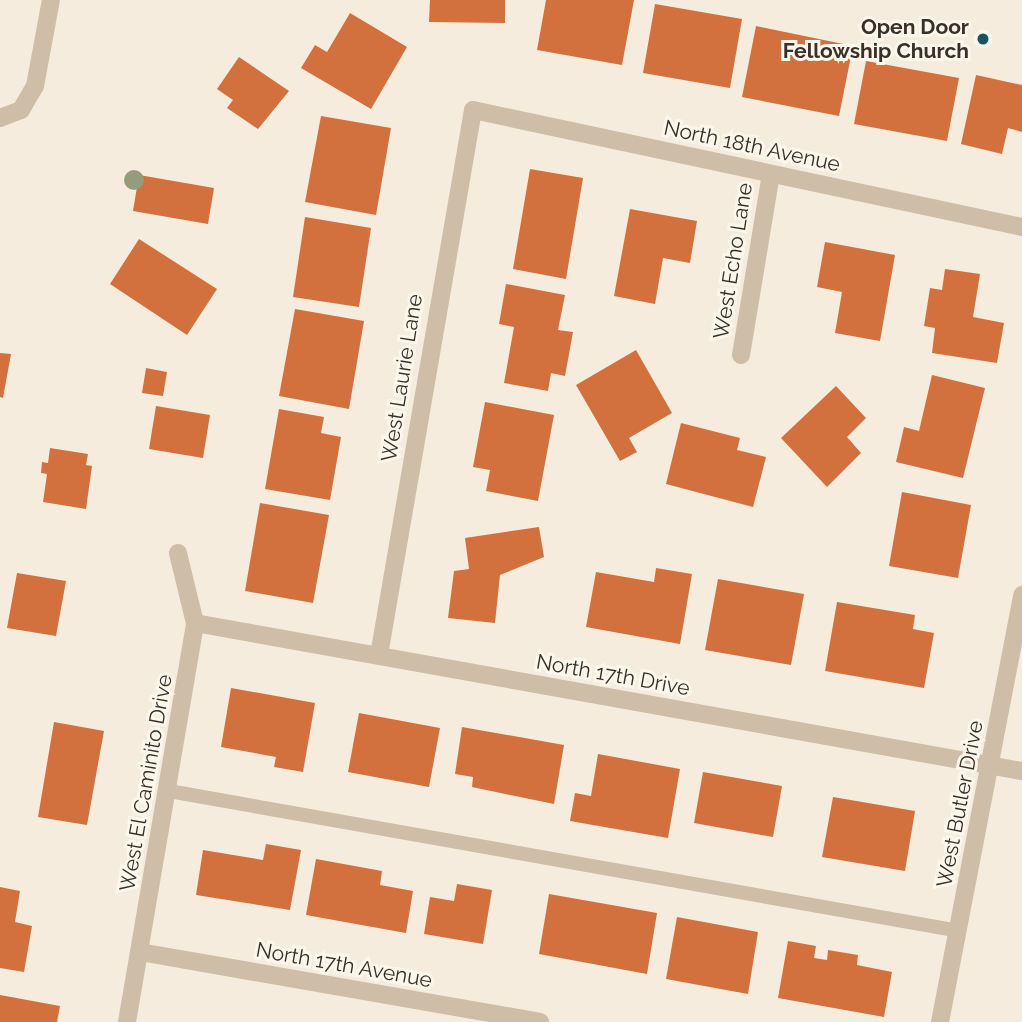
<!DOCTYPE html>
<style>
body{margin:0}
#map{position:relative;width:1022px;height:1022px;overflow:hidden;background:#f5ecdd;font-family:Raleway,sans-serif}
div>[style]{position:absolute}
.building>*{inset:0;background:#d3713e}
.service>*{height:14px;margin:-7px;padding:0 7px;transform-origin:7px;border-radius:7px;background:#cfbea7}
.minor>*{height:18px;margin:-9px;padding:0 9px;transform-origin:9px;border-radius:9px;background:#cfbea7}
.tertiary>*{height:18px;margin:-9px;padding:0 9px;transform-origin:9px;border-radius:9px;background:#cfbea7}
.trees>*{width:20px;height:20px;margin:-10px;border-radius:50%;background:#949d7a}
.dots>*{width:19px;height:19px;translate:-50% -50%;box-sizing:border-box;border:4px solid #fcf6eb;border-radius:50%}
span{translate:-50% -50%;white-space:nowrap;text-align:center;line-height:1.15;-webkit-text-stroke:6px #fcf6eb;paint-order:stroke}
.poi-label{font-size:21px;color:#3b3029;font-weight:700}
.right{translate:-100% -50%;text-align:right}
.street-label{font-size:21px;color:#3b3029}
</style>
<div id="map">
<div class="building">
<i style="clip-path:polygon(430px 0,505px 0,505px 23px,429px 22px)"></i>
<i style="clip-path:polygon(546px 0,634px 0,622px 65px,537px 50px)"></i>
<i style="clip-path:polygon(655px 4px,742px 19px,730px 88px,643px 73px)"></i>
<i style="clip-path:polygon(350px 13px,407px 47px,371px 109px,301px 68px,315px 45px,327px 52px)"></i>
<i style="clip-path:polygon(756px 26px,853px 46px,839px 116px,742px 97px)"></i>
<i style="clip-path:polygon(239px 57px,289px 91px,258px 129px,227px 108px,233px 100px,217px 89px)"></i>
<i style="clip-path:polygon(866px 61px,959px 78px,947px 141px,854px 124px)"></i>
<i style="clip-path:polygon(976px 75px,1022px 85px,1022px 132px,1008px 128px,1002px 154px,961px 144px)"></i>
<i style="clip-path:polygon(321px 116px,391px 128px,376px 215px,305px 202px)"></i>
<i style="clip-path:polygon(530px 169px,583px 178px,566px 279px,513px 269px)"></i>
<i style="clip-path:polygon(139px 175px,214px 188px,208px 224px,133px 211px)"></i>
<i style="clip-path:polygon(630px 209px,697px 221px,690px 263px,663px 258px,655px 304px,614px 296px)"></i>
<i style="clip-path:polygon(305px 217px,371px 228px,359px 307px,293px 297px)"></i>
<i style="clip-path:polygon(139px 239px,217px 289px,187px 335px,110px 284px)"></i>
<i style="clip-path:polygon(825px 242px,895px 255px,880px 341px,835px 333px,842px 292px,817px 287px)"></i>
<i style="clip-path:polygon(945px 269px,980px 274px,973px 317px,1004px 323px,997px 363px,932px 353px,935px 328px,924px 326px,930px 288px,942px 290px)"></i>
<i style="clip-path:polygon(506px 284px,565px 295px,558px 330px,573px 332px,565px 376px,551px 373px,548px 391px,504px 383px,514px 327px,499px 324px)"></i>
<i style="clip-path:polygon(295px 309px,364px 321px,349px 409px,279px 396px)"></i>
<i style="clip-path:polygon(636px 350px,672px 413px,629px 438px,637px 452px,620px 461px,576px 385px)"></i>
<i style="clip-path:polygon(0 353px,11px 354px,3px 398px,0 397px)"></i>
<i style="clip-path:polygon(146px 368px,167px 372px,163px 396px,142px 393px)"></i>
<i style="clip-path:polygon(932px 375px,985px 388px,963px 478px,896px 462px,904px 427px,919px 431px)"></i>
<i style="clip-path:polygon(836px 386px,866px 418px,847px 437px,861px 453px,827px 487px,781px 438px)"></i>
<i style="clip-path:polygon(485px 402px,554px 415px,538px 501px,486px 491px,490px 470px,473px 467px)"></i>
<i style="clip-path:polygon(156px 406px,210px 415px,203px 458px,149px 449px)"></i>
<i style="clip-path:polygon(279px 409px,324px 417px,321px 433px,341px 437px,330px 500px,265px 489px)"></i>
<i style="clip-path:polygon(681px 423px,740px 438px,737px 450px,766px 457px,753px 507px,666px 484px)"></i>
<i style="clip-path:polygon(50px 448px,88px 454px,86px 465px,92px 466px,86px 509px,43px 502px,47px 474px,41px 473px,42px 462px,48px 463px)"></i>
<i style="clip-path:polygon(902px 492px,971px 505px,958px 578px,889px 566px)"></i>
<i style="clip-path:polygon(260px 503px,329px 515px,313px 603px,245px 591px)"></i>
<i style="clip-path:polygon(539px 527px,544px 557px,500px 575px,495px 623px,448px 618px,454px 571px,469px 569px,465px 538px)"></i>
<i style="clip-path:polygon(656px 568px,692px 574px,680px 644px,586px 627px,596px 572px,654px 582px)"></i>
<i style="clip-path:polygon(17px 573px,66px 581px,56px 636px,7px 628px)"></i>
<i style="clip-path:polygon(718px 579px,804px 594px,791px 665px,705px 650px)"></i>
<i style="clip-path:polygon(837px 602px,915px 615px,913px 629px,934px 633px,924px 688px,825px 671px)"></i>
<i style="clip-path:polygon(231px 688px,315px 703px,303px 772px,274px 767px,276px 757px,221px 747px)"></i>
<i style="clip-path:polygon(359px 713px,440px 728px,429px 787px,348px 772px)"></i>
<i style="clip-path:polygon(54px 722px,104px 731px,87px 825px,38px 817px)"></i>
<i style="clip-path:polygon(462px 727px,564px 745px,554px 804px,472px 787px,473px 777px,455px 774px)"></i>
<i style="clip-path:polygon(598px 754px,680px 769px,668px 838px,570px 821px,575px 793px,591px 796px)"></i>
<i style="clip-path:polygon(703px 772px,782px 786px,773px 837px,694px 823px)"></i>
<i style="clip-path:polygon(833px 797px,915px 811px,905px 871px,822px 857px)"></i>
<i style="clip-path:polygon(266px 844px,301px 850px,290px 910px,196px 895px,203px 850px,263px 860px)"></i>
<i style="clip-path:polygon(316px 859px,382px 871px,380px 885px,413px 891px,406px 933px,306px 915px)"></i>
<i style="clip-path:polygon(457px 884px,492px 890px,483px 944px,424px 934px,430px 897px,454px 901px)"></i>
<i style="clip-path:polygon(0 887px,20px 891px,15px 922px,32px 926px,24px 972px,0 968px)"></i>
<i style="clip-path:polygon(549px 894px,657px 913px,647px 974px,539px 954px)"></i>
<i style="clip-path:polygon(677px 917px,758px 932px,748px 994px,666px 979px)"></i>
<i style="clip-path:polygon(788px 941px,816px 946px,814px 958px,827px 960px,828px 950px,858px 955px,857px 965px,892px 972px,884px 1017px,778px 998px)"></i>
<i style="clip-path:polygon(0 995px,60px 1006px,57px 1022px,0 1022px)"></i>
</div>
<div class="service">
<i style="left:169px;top:791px;width:802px;rotate:10.05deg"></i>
</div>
<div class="minor">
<i style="left:0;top:118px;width:22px;rotate:-21deg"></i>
<i style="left:21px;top:110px;width:28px;rotate:-60deg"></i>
<i style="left:35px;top:86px;width:87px;rotate:-79.5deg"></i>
<i style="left:741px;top:355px;width:183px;rotate:-80.6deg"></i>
<i style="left:195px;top:623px;width:840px;rotate:10.15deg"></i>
<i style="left:379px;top:655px;width:553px;rotate:-80.21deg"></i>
<i style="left:473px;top:110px;width:561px;rotate:12.03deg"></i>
<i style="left:140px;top:952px;width:406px;rotate:9.9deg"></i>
<i style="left:127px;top:1022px;width:405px;rotate:-80.3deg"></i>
<i style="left:195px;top:623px;width:72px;rotate:-103.7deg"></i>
</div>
<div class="tertiary">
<i style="left:940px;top:1022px;width:435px;rotate:-79.1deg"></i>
</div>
<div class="trees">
<i style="left:134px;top:180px"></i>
</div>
<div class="dots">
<i style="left:983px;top:39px;background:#195662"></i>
</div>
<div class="poi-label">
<span class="right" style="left:969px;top:39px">Open Door<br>Fellowship Church</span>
</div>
<div class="street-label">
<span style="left:752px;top:146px;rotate:12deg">North 18th Avenue</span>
<span style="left:733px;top:261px;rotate:-81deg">West Echo Lane</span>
<span style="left:402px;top:378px;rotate:-81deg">West Laurie Lane</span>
<span style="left:613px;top:675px;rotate:10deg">North 17th Drive</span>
<span style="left:146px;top:783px;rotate:-80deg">West El Caminito Drive</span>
<span style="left:960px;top:804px;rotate:-79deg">West Butler Drive</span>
<span style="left:344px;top:965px;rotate:10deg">North 17th Avenue</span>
</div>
</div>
